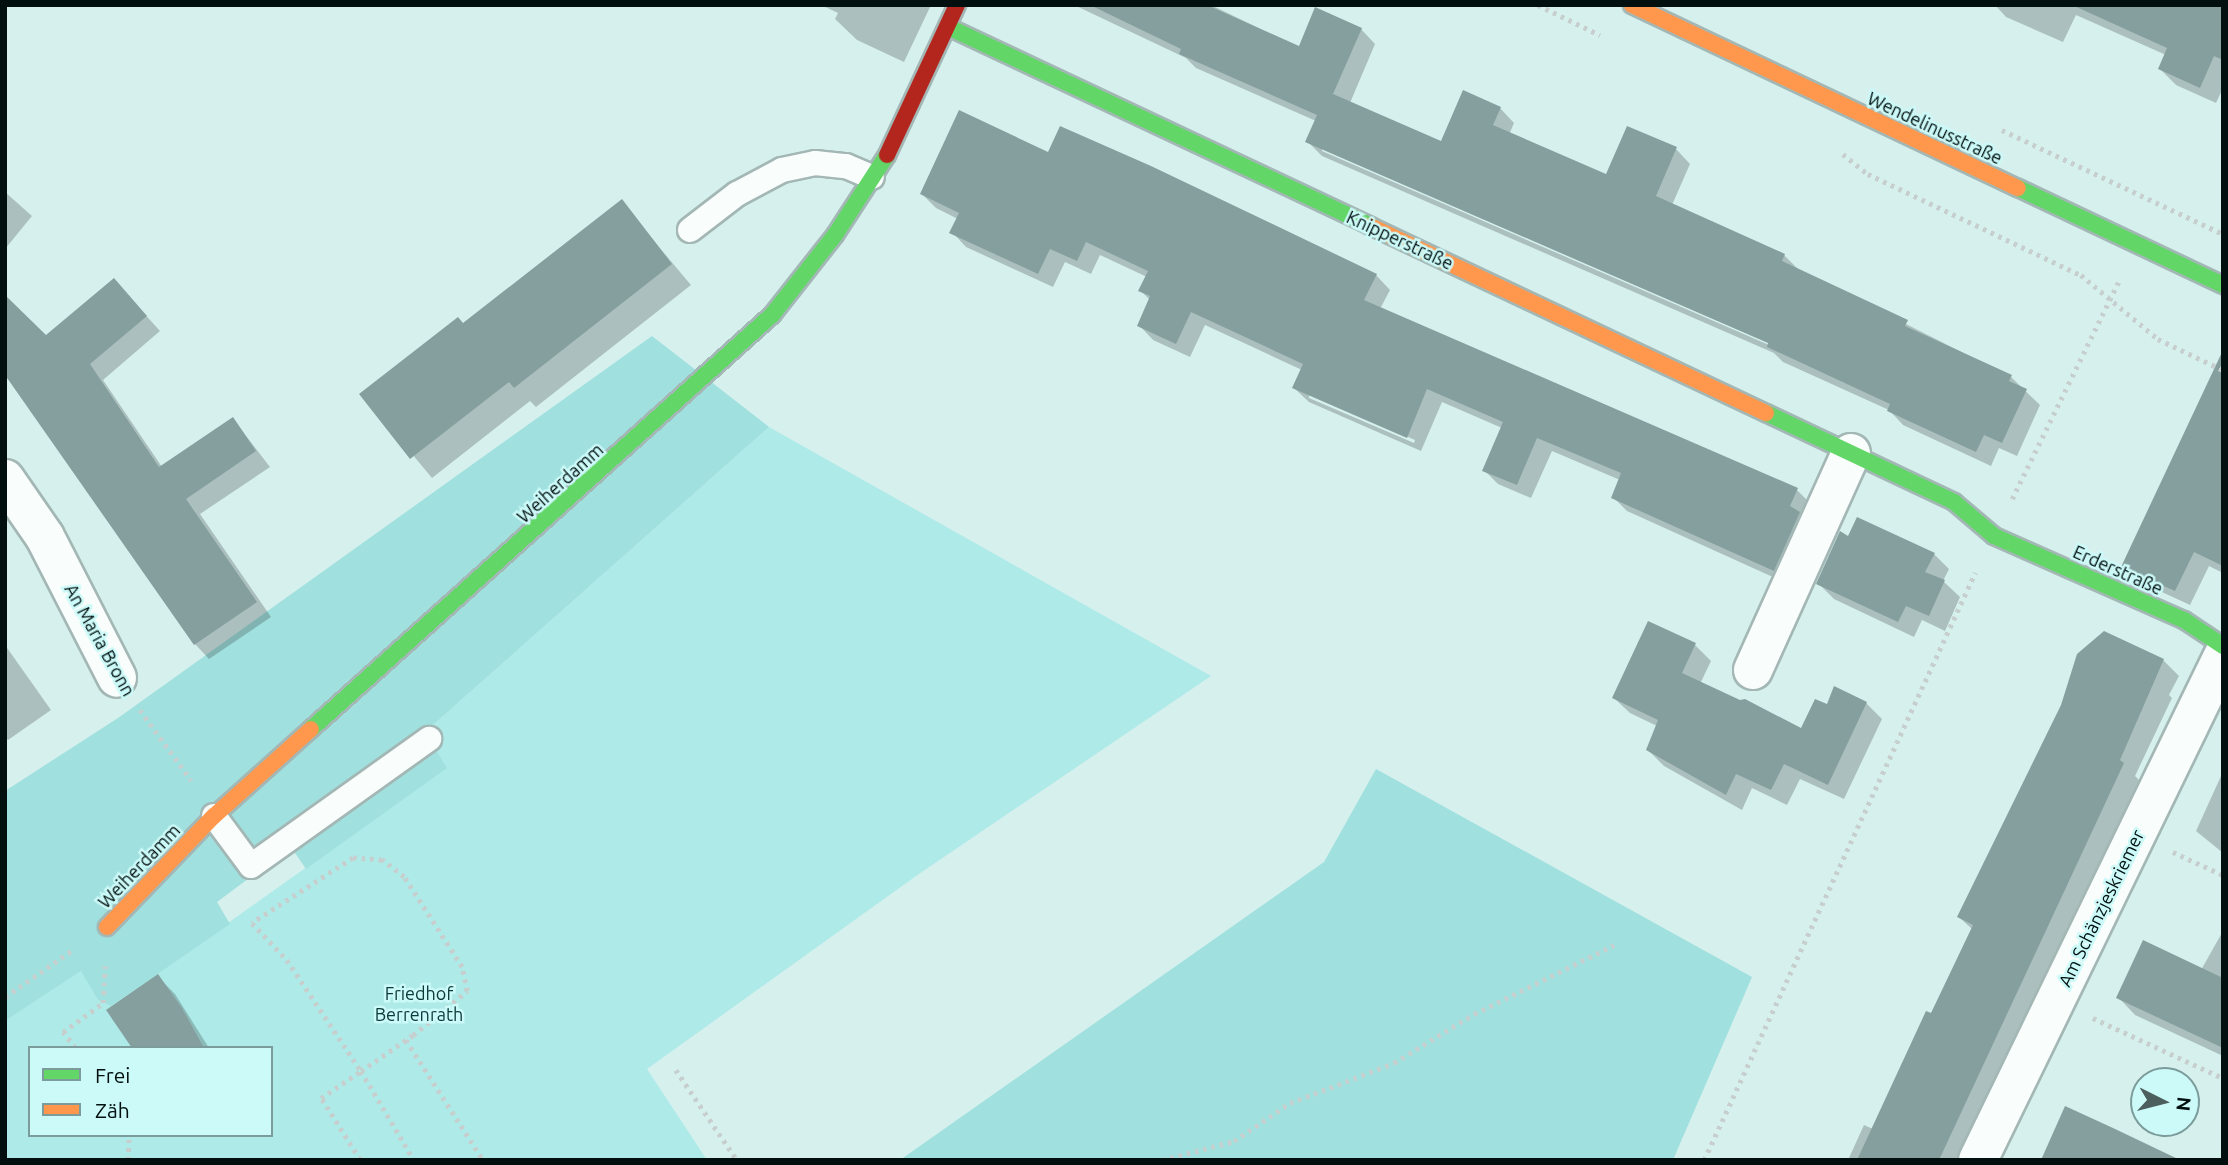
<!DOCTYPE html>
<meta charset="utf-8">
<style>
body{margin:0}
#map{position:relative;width:2228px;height:1165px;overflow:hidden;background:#d6f0ee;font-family:Ubuntu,sans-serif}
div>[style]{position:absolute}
.green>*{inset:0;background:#aeeae8}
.forest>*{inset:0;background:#a0e0de}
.shadow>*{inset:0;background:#0003}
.building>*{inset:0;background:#859f9e}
.path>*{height:4.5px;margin-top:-2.25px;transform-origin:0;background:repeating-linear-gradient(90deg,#c7cece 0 3.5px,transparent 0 8.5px)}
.roads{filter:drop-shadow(2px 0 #a3b7b5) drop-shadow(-2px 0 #a3b7b5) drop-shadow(0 2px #a3b7b5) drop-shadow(0 -2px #a3b7b5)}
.lane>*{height:24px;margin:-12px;padding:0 12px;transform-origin:12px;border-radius:12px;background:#f9fdfc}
.street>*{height:38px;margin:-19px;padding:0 19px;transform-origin:19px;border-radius:19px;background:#f9fdfc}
.fast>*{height:16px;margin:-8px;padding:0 8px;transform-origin:8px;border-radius:8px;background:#63d668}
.slow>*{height:16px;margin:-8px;padding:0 8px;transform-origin:8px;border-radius:8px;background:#ff974d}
.jam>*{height:16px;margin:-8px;padding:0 8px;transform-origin:8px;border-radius:8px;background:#b3261e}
span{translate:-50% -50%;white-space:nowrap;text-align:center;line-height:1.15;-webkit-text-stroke:5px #ccfaf8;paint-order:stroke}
.street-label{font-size:18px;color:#010f0f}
.park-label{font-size:18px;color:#0b3a39}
.frame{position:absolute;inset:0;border:7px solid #010f0f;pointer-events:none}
.legend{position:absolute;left:28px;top:1046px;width:245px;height:91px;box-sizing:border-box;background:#ccfaf8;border:2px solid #7b9c9b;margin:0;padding:9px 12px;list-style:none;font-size:21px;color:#010f0f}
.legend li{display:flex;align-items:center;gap:14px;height:35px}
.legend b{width:35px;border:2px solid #7b9c9b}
.north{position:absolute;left:2130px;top:1067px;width:70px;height:70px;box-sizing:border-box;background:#ccfaf8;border:2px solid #7b9c9b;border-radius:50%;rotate:96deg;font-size:19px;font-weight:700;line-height:28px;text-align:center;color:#010f0f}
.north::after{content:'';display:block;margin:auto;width:24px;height:32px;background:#4c5e5d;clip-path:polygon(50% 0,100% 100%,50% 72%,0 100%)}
</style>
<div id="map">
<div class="green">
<i style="clip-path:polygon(evenodd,769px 427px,1211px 676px,916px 876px,647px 1069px,707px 1160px,5px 1160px,5px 1021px,82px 970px,98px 1000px,111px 1006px,446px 768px,425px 732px,769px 427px,30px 1048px,271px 1048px,271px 1135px,30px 1135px,30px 1048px)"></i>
</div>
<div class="forest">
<i style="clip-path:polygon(652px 336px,769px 427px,425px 732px,447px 768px,306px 869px,291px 847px,217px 902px,230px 924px,111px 1006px,98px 1000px,81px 971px,5px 1021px,5px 791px,118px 718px)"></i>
<i style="clip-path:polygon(1376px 769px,1752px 977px,1673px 1160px,900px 1160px,1324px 862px)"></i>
</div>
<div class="shadow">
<i style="clip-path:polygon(821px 5px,931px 5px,904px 62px,857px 40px,835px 19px,838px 13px)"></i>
<i style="clip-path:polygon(evenodd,1074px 5px,1211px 5px,1300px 48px,1361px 29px,1375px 44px,1350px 103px,1442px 143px,1500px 108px,1514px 123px,1509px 135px,1607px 177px,1676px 149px,1690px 164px,1672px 205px,1784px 255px,1799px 270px,2011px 377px,2040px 405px,2017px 456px,1999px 448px,1991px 466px,1903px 425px,1889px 410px,1783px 362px,1774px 353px,1322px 156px,1307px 141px,1316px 121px,1196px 68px,1186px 58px,1074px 5px,1322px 147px,1777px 345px,1776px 348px,1322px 151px,1322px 147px)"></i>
<i style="clip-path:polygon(1995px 5px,2223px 5px,2223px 88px,2216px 103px,2176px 85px,2160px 69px,2166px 55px,2076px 15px,2063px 42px,2006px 17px)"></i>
<i style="clip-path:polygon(evenodd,1049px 154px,1376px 275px,1390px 290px,1380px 309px,1797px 490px,1811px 504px,1788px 584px,1627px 511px,1613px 497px,1620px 480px,1552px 451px,1531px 498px,1498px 484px,1484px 470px,1502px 428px,1442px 402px,1421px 451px,1309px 402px,1294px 388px,1302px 370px,1205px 325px,1190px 357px,1153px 340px,1139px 325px,1150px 300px,1140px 290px,1147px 277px,1100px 255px,1091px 274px,1065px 262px,1053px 287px,966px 247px,952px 232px,958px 219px,936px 208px,922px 194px,1049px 154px,1309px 394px,1415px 440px,1414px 443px,1309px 398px,1309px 394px)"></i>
<i style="clip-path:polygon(5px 192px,32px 216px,5px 249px)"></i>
<i style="clip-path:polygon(621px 202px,691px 285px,536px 407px,530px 401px,432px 478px,362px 394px,464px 325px)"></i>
<i style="clip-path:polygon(114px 280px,160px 331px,103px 380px,162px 467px,233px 419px,270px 467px,200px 514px,271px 617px,209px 659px,195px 644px,46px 338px)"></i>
<i style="clip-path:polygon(2223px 395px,2223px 573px,2209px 566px,2190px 605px,2138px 581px,2123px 566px)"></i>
<i style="clip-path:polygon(1849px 538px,1934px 554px,1949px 569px,1943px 581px,1960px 597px,1945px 631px,1922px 620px,1914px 637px,1834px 599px,1818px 583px)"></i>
<i style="clip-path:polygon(5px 645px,51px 710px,8px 740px,5px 737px)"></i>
<i style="clip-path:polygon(1695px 645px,1711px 661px,1700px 684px,1802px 731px,1827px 706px,1866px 703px,1882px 719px,1844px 799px,1800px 779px,1787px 805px,1752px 788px,1742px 810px,1664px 766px,1648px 750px,1657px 726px,1630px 713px,1614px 698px)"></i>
<i style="clip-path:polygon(2163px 660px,2179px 676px,2169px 695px,2172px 698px,2135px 776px,2139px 780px,1961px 1160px,1848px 1160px,1864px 1125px,1873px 1129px,1973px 930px,1959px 917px)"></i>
<i style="clip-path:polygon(2221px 776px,2223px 777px,2223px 853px,2196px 831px)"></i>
<i style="clip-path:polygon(2223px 931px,2223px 1056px,2135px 1015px,2118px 997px,2201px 970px)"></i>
<i style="clip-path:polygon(157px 976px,175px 994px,209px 1048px,136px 1048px)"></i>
</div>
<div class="building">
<i style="clip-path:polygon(1090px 5px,1207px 5px,1299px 46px,1315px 7px,1362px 28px,1333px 94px,1441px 141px,1463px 90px,1501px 107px,1493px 125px,1606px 174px,1627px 126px,1677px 147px,1656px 196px,1785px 254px,1782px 261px,1908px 320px,1905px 326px,2012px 375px,2009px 381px,2027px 389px,2002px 443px,1984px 435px,1976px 452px,1887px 411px,1890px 404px,1767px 347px,1768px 343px,1305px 142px,1317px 115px,1179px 54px,1181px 49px)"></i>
<i style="clip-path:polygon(2072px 5px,2223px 5px,2223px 60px,2214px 56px,2200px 88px,2158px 69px,2167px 48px)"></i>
<i style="clip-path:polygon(959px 110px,1048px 152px,1060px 126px,1151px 166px,1377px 274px,1364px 300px,1798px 488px,1790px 506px,1800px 512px,1774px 571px,1611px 498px,1621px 473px,1537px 438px,1517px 485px,1482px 471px,1503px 422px,1427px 389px,1407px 438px,1292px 388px,1303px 364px,1191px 312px,1176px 344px,1152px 333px,1137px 326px,1150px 296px,1138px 291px,1148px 271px,1086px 242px,1077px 261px,1050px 249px,1038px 274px,949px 233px,959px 213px,920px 194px)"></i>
<i style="clip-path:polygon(622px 199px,672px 264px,514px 388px,509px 382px,410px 459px,359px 394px,458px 317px,463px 323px)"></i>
<i style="clip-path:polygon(114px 278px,147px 316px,90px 364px,159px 467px,233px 417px,256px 451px,186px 499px,257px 602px,194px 645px,5px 375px,5px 295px,46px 335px)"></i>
<i style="clip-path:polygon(2223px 350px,2223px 566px,2194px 552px,2175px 591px,2121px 567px)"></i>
<i style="clip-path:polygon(1857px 517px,1935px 553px,1925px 572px,1945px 580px,1929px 616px,1906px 606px,1898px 622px,1816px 584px,1840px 531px,1848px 536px)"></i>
<i style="clip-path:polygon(1648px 621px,1696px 643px,1682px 673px,1740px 700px,1745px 699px,1801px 728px,1815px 699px,1827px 704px,1834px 686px,1867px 702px,1828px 785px,1784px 764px,1771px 790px,1736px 774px,1726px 795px,1646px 750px,1658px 720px,1612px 698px)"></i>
<i style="clip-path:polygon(2104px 631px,2164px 659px,2120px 760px,2124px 763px,1994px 1042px,1939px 1160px,1857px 1160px,1926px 1011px,1931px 1013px,1973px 925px,1957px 917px,2061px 705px,2077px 654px)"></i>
<i style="clip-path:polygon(2143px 940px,2223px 978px,2223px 1048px,2116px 998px)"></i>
<i style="clip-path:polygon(158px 974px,182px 1008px,204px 1048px,132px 1048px,106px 1010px)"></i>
<i style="clip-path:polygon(2065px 1106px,2113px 1128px,2180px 1160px,2041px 1160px)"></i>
</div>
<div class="path">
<i style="left:1538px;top:5px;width:69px;rotate:25.8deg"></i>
<i style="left:2002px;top:130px;width:244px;rotate:25.2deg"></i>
<i style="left:1843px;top:154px;width:32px;rotate:39deg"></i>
<i style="left:1868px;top:174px;width:236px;rotate:25.4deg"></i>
<i style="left:2081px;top:275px;width:100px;rotate:39.7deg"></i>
<i style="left:2158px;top:339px;width:72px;rotate:25.5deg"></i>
<i style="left:2012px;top:499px;width:243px;rotate:-63.9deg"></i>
<i style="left:140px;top:710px;width:87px;rotate:53.9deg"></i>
<i style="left:2173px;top:852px;width:55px;rotate:24.7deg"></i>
<i style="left:5px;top:997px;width:84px;rotate:-34.8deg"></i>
<i style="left:2093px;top:1018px;width:143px;rotate:24.8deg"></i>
<i style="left:406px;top:1040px;width:143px;rotate:57.3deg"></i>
<i style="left:75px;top:1048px;width:20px;rotate:-127deg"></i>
<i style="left:63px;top:1032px;width:49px;rotate:-35.9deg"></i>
<i style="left:103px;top:1003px;width:37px;rotate:-87deg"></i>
<i style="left:676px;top:1070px;width:109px;rotate:55.9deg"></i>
<i style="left:128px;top:1160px;width:25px;rotate:-88deg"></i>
<i style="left:360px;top:1160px;width:73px;rotate:-122.2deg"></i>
<i style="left:321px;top:1098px;width:48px;rotate:-34deg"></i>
<i style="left:361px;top:1071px;width:63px;rotate:-34.7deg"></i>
<i style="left:413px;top:1035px;width:70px;rotate:-39.2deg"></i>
<i style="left:467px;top:991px;width:25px;rotate:-102deg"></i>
<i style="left:462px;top:967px;width:107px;rotate:-122.8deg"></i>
<i style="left:404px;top:877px;width:28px;rotate:-142deg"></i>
<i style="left:382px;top:860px;width:29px;rotate:-176deg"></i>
<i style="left:353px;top:858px;width:120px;rotate:147.2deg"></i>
<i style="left:252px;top:923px;width:51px;rotate:46.6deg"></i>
<i style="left:287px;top:960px;width:133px;rotate:56.3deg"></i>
<i style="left:361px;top:1071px;width:104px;rotate:59.2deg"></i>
<i style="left:1162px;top:1160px;width:74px;rotate:-14.8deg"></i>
<i style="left:1234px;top:1141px;width:68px;rotate:-34.2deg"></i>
<i style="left:1290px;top:1103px;width:111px;rotate:-21deg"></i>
<i style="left:1394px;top:1063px;width:94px;rotate:-31.5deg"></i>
<i style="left:1474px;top:1014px;width:156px;rotate:-26.2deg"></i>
<i style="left:1704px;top:1160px;width:647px;rotate:-65.22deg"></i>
</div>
<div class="roads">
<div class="lane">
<i style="left:690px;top:230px;width:59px;rotate:-37.5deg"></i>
<i style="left:737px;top:194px;width:51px;rotate:-28.1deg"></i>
<i style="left:782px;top:170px;width:34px;rotate:-12deg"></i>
<i style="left:815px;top:163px;width:31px;rotate:6deg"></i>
<i style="left:846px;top:166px;width:28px;rotate:23deg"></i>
<i style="left:214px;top:816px;width:62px;rotate:53.5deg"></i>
<i style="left:251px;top:866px;width:219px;rotate:-35.5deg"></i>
</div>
<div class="street">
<i style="left:5px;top:479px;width:70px;rotate:55.4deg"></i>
<i style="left:45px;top:537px;width:158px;rotate:62.9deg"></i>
<i style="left:1753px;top:670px;width:238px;rotate:-65.7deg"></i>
<i style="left:1978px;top:1160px;width:560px;rotate:-64.08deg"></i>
</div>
<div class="fast">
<i style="left:948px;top:27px;width:467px;rotate:25.2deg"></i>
<i style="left:2018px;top:188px;width:227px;rotate:25.3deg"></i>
<i style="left:1766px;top:413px;width:208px;rotate:25.3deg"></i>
<i style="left:1954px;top:502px;width:52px;rotate:40.4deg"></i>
<i style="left:1994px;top:536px;width:208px;rotate:23.9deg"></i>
<i style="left:2184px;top:620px;width:47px;rotate:33.7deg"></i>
<i style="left:311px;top:729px;width:620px;rotate:-41.93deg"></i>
<i style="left:772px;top:315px;width:102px;rotate:-51.8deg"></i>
<i style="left:835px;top:235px;width:95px;rotate:-57deg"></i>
</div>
<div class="slow">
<i style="left:1632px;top:5px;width:427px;rotate:25.4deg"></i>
<i style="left:1370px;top:226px;width:438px;rotate:25.3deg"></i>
<i style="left:107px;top:927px;width:154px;rotate:-46.1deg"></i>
<i style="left:214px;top:816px;width:130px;rotate:-41.9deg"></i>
</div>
<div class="jam">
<i style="left:887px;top:155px;width:166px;rotate:-65deg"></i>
</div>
</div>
<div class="street-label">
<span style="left:1935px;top:128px;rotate:25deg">Wendelinusstraße</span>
<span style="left:1400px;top:240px;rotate:25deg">Knipperstraße</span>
<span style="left:560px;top:483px;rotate:-42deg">Weiherdamm</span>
<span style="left:2118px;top:570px;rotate:24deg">Erderstraße</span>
<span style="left:100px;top:640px;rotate:61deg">An Maria Bronn</span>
<span style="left:139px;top:866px;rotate:-46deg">Weiherdamm</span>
<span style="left:2101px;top:908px;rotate:-64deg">Am Schänzjeskriemer</span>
</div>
<div class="park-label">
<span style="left:419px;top:1004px">Friedhof<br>Berrenrath</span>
</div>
<div class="frame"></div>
<ul class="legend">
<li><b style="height:9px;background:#63d668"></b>Frei</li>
<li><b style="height:9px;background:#ff974d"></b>Zäh</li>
</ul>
<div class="north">N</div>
</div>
